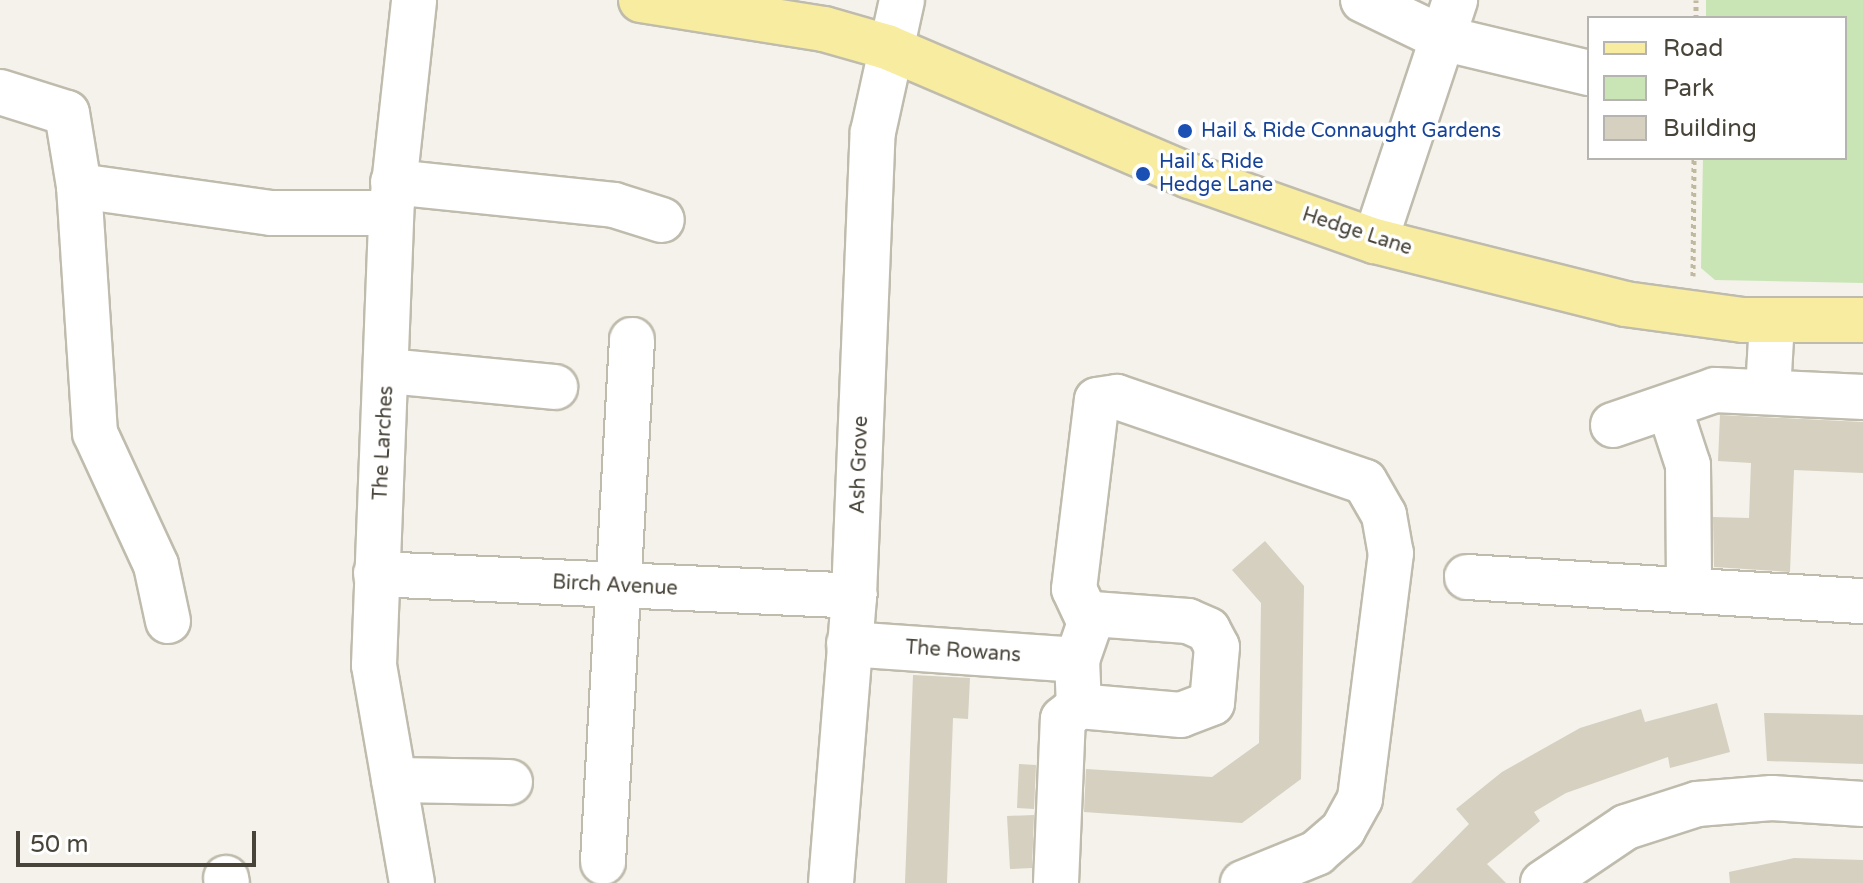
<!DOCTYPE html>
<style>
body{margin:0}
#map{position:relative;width:1863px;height:883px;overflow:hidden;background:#f4f2ea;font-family:"Varela Round",sans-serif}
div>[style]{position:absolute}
.green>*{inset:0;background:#c9e5b6}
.building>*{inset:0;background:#d5d0c0}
.path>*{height:5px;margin-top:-2.5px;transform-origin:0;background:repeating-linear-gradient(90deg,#c0b99f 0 4px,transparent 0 8px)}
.roads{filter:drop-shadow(2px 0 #bfbbad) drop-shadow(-2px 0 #bfbbad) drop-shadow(0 2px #bfbbad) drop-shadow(0 -2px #bfbbad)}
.minor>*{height:44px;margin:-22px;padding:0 22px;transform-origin:22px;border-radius:22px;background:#fff}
.major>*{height:44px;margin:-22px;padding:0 22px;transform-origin:22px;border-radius:22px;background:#f8eca0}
.dots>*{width:22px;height:22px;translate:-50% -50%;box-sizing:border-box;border:4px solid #fff;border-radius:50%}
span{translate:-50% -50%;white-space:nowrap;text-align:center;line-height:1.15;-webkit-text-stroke:7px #fff;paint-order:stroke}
.transit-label{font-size:20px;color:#164399}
.left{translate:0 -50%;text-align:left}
.street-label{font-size:20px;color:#484439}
.legend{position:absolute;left:1587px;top:16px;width:260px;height:144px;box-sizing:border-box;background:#fff;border:2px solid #b6b4b0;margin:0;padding:10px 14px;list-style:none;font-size:24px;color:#484439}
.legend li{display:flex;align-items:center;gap:16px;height:40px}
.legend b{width:40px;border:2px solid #b6b4b0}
.scale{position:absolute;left:16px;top:831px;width:240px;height:36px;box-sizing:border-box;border:4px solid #484439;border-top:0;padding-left:10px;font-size:24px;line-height:28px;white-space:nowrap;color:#484439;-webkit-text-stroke:6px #fff;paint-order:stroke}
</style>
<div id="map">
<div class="green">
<i style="clip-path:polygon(1706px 0,1863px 0,1863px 283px,1715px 280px,1701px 268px,1703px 158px,1845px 158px,1845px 18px,1706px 18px)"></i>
</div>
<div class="building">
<i style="clip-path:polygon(1720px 415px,1863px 422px,1863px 473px,1794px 470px,1790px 572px,1714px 567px,1713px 517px,1749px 518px,1751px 463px,1718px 461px)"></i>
<i style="clip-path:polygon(1265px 541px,1304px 586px,1301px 779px,1242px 823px,1084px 812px,1086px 769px,1212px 777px,1259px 743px,1261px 603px,1232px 570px)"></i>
<i style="clip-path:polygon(913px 675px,970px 678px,968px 719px,953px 718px,947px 883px,905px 883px)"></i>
<i style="clip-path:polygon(1717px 703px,1730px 752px,1670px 768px,1668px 757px,1566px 793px,1534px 812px,1540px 821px,1487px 864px,1506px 883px,1411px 883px,1469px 824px,1456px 809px,1502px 772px,1580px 728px,1641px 709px,1645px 722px)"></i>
<i style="clip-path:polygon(1764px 713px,1863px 715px,1863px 764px,1767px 761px)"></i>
<i style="clip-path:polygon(1019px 764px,1036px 765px,1034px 809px,1017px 808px)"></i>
<i style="clip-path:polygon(1034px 815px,1032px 868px,1010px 869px,1007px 816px)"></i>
<i style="clip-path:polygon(1794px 858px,1863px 860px,1863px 883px,1730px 883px,1729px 872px)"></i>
</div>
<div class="path">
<i style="left:1696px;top:18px;width:18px;rotate:-90deg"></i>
<i style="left:1693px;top:276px;width:118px;rotate:-89.5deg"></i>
</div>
<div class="roads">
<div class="minor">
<i style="left:1363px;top:0;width:88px;rotate:25.7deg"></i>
<i style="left:1442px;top:38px;width:151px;rotate:13.4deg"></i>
<i style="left:0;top:92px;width:70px;rotate:17.4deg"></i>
<i style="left:67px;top:113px;width:74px;rotate:80.7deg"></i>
<i style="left:393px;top:182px;width:222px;rotate:5.9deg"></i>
<i style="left:614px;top:205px;width:50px;rotate:17.4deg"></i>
<i style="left:1375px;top:241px;width:254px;rotate:-71.6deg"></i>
<i style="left:388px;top:371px;width:168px;rotate:5.5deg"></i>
<i style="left:1768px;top:391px;width:69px;rotate:-86.7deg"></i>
<i style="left:1669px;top:407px;width:61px;rotate:71.9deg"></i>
<i style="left:1688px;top:465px;width:125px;rotate:89.5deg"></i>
<i style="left:1613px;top:425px;width:108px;rotate:-18.9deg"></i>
<i style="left:1715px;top:390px;width:148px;rotate:2.7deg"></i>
<i style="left:376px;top:574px;width:479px;rotate:2.6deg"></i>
<i style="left:1467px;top:577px;width:397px;rotate:3.5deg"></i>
<i style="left:1093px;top:614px;width:95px;rotate:4.2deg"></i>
<i style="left:1188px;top:621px;width:22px;rotate:24deg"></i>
<i style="left:1208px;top:630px;width:19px;rotate:62deg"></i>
<i style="left:1217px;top:647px;width:56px;rotate:95.1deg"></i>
<i style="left:1212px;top:703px;width:33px;rotate:159deg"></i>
<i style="left:1181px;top:715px;width:102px;rotate:-175deg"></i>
<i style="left:1079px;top:706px;width:46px;rotate:-92.5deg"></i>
<i style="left:1077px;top:660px;width:49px;rotate:-70.8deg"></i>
<i style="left:1088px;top:619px;width:33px;rotate:-115deg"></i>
<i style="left:1074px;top:589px;width:190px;rotate:-83.1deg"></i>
<i style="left:1097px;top:400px;width:20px;rotate:-9deg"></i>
<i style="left:1117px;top:397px;width:262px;rotate:18.9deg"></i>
<i style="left:1365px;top:482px;width:38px;rotate:60deg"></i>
<i style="left:1384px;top:515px;width:39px;rotate:80deg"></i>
<i style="left:1391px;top:553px;width:248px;rotate:97.2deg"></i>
<i style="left:1360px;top:799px;width:35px;rotate:119deg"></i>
<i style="left:1343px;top:830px;width:35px;rotate:139deg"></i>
<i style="left:1317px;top:853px;width:80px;rotate:157.9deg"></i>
<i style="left:168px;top:621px;width:57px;rotate:-102.1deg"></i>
<i style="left:156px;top:565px;width:145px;rotate:-114.8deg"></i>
<i style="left:95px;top:433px;width:248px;rotate:-93.7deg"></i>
<i style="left:79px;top:186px;width:194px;rotate:8deg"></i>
<i style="left:271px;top:213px;width:120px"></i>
<i style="left:849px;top:644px;width:229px;rotate:4deg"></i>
<i style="left:394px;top:780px;width:116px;rotate:1deg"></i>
<i style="left:603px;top:862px;width:523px;rotate:-86.82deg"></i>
<i style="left:226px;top:878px;width:5px;rotate:79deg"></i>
<i style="left:412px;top:883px;width:221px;rotate:-99.9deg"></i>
<i style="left:374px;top:665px;width:452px;rotate:-87.8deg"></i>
<i style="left:391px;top:213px;width:214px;rotate:-83.8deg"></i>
<i style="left:831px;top:883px;width:288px;rotate:-85.4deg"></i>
<i style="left:854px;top:596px;width:464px;rotate:-87.7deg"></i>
<i style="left:873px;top:132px;width:135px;rotate:-77.6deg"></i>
<i style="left:1056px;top:883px;width:164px;rotate:-87.6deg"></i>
<i style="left:1063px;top:719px;width:21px;rotate:-39deg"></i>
<i style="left:1543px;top:883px;width:100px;rotate:-34deg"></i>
<i style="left:1626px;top:827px;width:75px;rotate:-17.9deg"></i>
<i style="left:1697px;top:804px;width:75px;rotate:-4.6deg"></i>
<i style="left:1772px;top:798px;width:91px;rotate:3.8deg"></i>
</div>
<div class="major">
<i style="left:641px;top:0;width:185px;rotate:9deg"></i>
<i style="left:824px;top:29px;width:66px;rotate:15.9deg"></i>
<i style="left:887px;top:47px;width:329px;rotate:23.1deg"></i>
<i style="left:1190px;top:176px;width:196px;rotate:19.4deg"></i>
<i style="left:1375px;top:241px;width:258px;rotate:14.1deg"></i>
<i style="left:1625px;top:304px;width:119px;rotate:7.7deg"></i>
<i style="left:1743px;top:320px;width:120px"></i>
</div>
</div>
<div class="dots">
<i style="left:1185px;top:131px;background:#1a4fb4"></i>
<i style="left:1143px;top:174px;background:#1a4fb4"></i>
</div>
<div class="transit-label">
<span class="left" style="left:1201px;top:131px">Hail &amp; Ride Connaught Gardens</span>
<span class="left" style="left:1159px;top:174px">Hail &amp; Ride<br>Hedge Lane</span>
</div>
<div class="street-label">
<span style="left:1357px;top:232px;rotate:18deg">Hedge Lane</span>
<span style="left:384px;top:443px;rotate:-87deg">The Larches</span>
<span style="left:860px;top:465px;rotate:-88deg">Ash Grove</span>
<span style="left:615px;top:586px;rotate:3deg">Birch Avenue</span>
<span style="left:963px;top:652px;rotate:4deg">The Rowans</span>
</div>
<ul class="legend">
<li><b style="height:10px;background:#f8eca0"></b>Road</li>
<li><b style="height:22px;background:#c9e5b6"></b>Park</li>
<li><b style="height:22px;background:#d5d0c0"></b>Building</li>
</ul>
<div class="scale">50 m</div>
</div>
